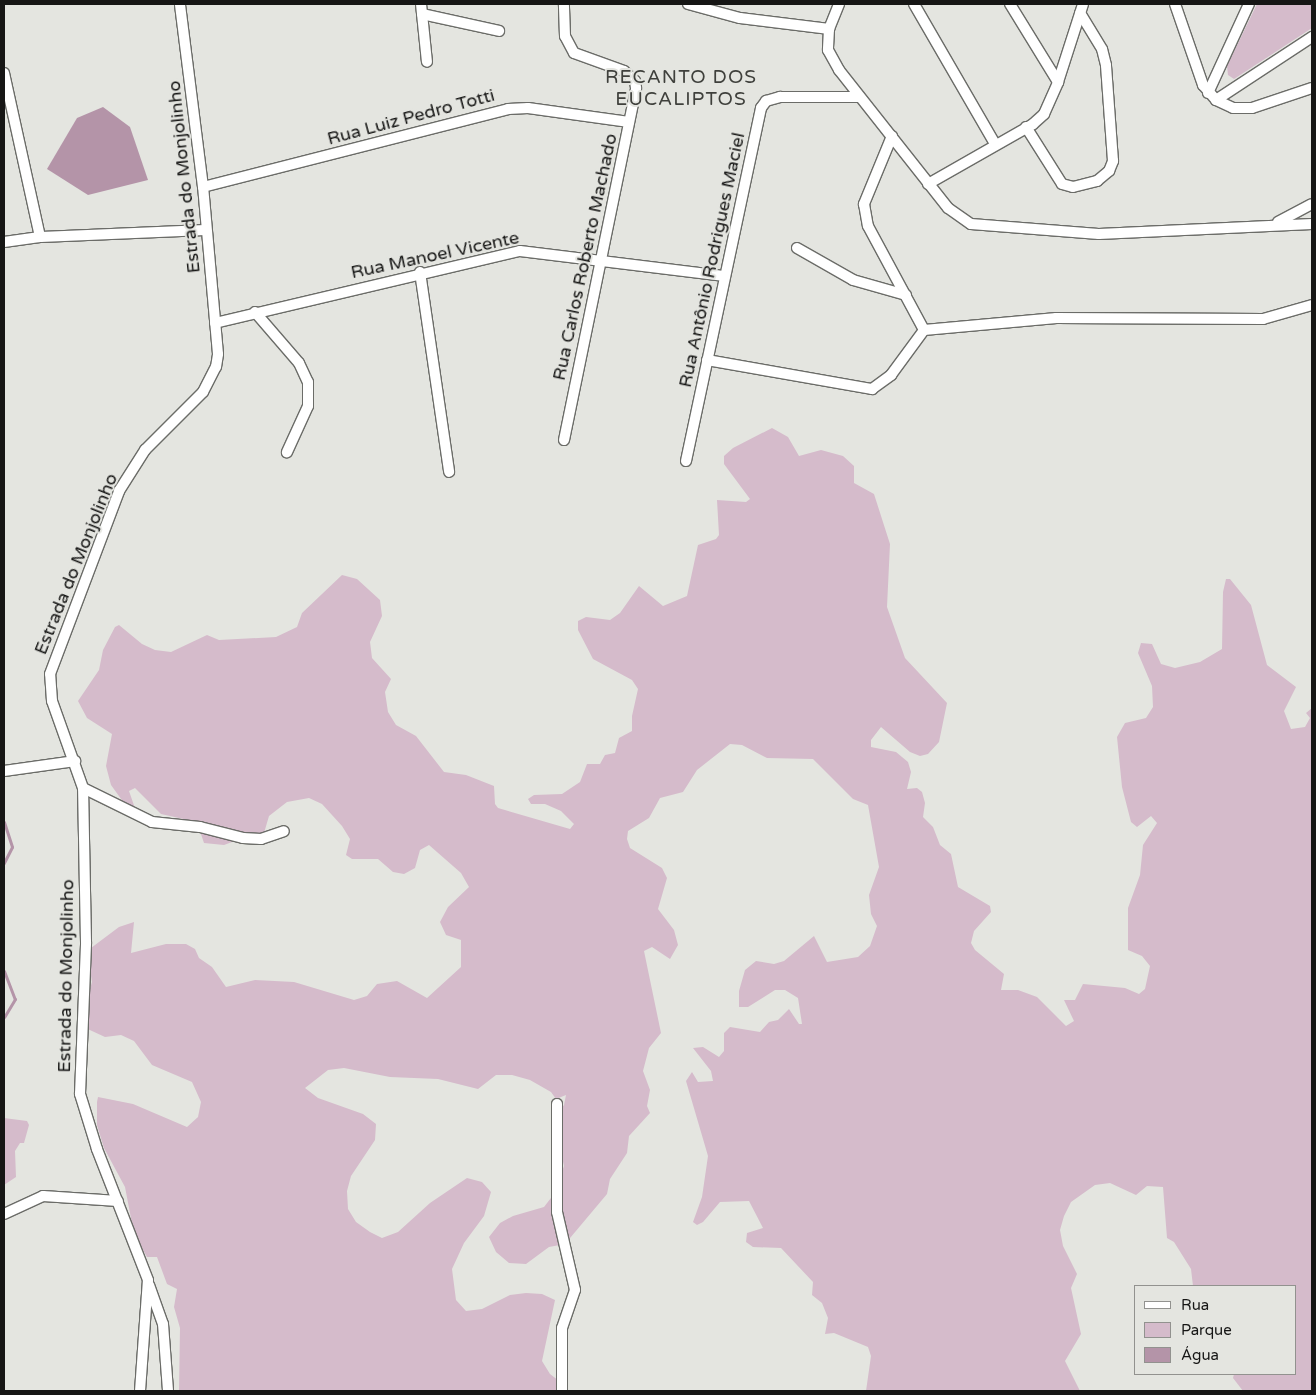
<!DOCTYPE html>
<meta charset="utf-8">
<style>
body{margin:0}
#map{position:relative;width:1316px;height:1395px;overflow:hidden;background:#e4e5e0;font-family:"Varela Round",sans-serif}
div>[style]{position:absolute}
.green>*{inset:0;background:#d5bbcb}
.water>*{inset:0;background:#b494a8}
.stream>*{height:3px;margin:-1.5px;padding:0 1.5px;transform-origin:1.5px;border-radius:1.5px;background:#b494a8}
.roads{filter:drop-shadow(1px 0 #6b6c68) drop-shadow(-1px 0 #6b6c68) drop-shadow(0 1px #6b6c68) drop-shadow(0 -1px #6b6c68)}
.minor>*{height:10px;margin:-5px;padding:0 5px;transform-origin:5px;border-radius:5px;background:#fff}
span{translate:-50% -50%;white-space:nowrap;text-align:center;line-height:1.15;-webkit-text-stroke:4px #e4e5e0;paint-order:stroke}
.street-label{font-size:18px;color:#161615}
.neighbourhood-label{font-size:19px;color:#3f403c;letter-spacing:1px}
.frame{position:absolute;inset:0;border:5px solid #161615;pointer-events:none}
.legend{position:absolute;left:1134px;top:1285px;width:162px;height:90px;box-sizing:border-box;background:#e4e5e0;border:1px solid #92928f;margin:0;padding:6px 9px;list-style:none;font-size:15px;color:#161615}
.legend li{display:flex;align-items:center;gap:10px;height:25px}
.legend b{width:25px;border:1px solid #92928f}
</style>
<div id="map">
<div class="green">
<i style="clip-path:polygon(1257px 4px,1312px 4px,1312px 28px,1234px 79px,1228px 75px,1227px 66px)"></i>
<i style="clip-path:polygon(772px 428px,788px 437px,799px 456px,821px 450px,843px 456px,854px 466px,854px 483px,874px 494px,890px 544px,887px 607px,905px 658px,947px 703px,939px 742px,928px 754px,920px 756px,910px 752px,881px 727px,871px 740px,871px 747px,896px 752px,908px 762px,911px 772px,907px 789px,917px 788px,922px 792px,925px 803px,923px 817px,933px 827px,940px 845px,951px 854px,958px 887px,990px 906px,991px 912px,974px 931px,971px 943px,975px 950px,1004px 974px,1001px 990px,1018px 990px,1037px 997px,1066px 1026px,1074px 1021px,1064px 1000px,1075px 1000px,1083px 984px,1125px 988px,1139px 994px,1145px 989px,1150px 966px,1142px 956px,1128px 950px,1128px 908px,1140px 875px,1143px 845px,1157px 823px,1151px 816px,1137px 827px,1131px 822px,1122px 787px,1117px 737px,1125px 723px,1146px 718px,1153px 707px,1152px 686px,1138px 653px,1141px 643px,1152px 644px,1161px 664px,1175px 668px,1200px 662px,1222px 649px,1223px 592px,1226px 579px,1230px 579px,1251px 605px,1267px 665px,1296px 687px,1284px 711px,1291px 729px,1305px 727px,1310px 718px,1306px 713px,1312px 708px,1312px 1391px,1243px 1391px,1233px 1378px,1234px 1374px,1295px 1374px,1295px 1286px,1193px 1286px,1191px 1269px,1174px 1242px,1167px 1238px,1163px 1187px,1147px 1186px,1136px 1195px,1110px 1183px,1095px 1185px,1071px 1202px,1064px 1216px,1060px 1230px,1063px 1246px,1077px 1274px,1071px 1288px,1081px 1334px,1065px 1361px,1080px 1391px,866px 1391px,871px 1356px,868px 1347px,834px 1333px,825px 1334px,828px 1318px,822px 1303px,812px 1295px,813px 1282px,781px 1248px,753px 1247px,746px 1242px,747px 1233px,763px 1228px,749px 1201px,720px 1202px,703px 1222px,697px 1225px,693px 1222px,702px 1197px,708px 1156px,686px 1081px,692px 1072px,698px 1082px,713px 1081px,711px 1071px,693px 1048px,703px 1047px,719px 1057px,724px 1051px,724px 1033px,730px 1027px,760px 1032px,769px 1022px,778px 1020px,789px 1009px,799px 1024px,802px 1024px,798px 998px,785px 990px,775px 990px,748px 1007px,739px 1007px,739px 991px,745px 970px,756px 961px,774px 964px,784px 961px,814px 936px,827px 962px,858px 957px,870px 946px,877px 926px,871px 914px,869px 895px,879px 867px,868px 805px,853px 799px,813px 759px,767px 758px,742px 745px,730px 744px,697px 770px,683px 792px,660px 798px,649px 818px,628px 831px,627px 839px,630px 848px,662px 868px,667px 878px,658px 909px,674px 930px,678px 945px,670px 959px,652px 947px,644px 951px,661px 1033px,649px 1048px,643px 1071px,650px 1090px,647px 1106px,650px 1113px,629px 1136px,627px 1153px,610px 1179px,607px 1194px,565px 1244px,549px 1247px,526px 1264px,509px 1263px,496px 1252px,489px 1237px,500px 1223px,513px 1216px,544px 1207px,554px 1194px,564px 1166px,553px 1119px,564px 1105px,566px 1095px,556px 1099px,551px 1092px,530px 1080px,512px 1075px,496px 1075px,478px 1089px,438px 1079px,390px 1077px,344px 1068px,328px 1070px,305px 1088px,318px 1098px,363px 1114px,376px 1124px,375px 1140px,351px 1176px,347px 1191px,348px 1209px,356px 1222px,370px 1232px,382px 1238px,398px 1232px,430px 1203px,467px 1178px,482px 1182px,491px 1192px,484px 1216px,464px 1243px,452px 1269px,456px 1300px,466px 1311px,482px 1309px,510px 1295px,526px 1293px,542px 1294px,555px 1300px,542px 1361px,550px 1374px,563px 1384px,564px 1391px,179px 1391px,180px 1328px,174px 1307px,177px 1289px,167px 1284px,157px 1257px,147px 1257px,134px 1234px,125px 1187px,104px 1148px,97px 1125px,97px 1102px,98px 1097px,133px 1104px,187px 1127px,198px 1117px,201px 1102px,192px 1082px,152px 1065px,134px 1041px,121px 1035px,105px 1037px,79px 1025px,92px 982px,87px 951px,119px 927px,134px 922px,131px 953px,166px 944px,186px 944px,195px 949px,199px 958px,212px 967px,226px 987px,255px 980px,294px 982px,354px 1000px,367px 996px,377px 984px,397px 981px,427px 998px,461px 967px,461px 940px,446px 935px,440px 922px,448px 907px,469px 887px,461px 873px,429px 845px,420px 850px,415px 868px,404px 874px,393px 872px,378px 859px,352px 859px,346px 855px,350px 839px,342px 826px,322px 804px,309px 798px,287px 802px,269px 816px,264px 833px,236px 836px,232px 842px,224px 845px,204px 843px,197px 822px,161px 814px,135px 788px,129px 791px,137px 814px,129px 810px,111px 785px,106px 766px,112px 734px,87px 718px,78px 701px,99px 670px,103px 650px,115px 627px,119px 625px,142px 644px,155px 650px,171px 652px,207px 635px,219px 640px,276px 637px,297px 627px,302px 613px,342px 575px,357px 579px,380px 600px,382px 616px,370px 642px,372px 658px,391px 679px,385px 692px,388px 712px,396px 725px,416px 736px,444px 772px,466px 775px,494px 786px,495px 804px,498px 808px,570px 829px,574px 824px,561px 811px,545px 804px,531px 804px,528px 799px,534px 795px,562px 794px,580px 782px,587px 764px,600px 764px,605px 755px,615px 753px,619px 738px,632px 731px,632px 716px,638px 689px,632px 680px,593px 659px,578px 630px,578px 621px,586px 617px,610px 620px,620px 613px,639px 586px,663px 606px,687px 596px,698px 545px,716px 539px,719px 535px,717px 500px,746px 502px,750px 499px,724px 464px,724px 456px,733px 448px)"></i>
<i style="clip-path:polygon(4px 1118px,27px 1121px,29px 1125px,24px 1143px,20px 1143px,15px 1151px,16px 1177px,4px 1185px)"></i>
</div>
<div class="water">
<i style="clip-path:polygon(103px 107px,130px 127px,148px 180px,88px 195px,47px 169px,77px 118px)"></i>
</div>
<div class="stream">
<i style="left:4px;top:822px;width:26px;rotate:72deg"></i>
<i style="left:12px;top:847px;width:18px;rotate:117deg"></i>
<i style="left:4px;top:971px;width:30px;rotate:69deg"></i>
<i style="left:15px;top:999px;width:21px;rotate:121deg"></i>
</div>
<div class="roads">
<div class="minor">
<i style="left:421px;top:4px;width:58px;rotate:84.1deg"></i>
<i style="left:688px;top:4px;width:54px;rotate:15.1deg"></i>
<i style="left:740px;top:18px;width:90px;rotate:7deg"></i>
<i style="left:829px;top:29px;width:27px;rotate:-68deg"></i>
<i style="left:914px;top:4px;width:162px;rotate:59.9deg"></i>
<i style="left:1010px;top:4px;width:92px;rotate:58.4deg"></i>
<i style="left:1175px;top:4px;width:86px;rotate:70.9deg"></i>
<i style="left:1203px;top:85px;width:20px;rotate:49deg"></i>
<i style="left:1216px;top:100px;width:19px;rotate:25deg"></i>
<i style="left:1233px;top:108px;width:19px"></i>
<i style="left:1252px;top:108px;width:63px;rotate:-18.4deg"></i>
<i style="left:422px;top:14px;width:79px;rotate:12.4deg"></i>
<i style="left:829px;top:29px;width:21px;rotate:93deg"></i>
<i style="left:828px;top:50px;width:23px;rotate:61deg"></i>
<i style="left:839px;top:70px;width:176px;rotate:51.7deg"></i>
<i style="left:948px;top:208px;width:28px;rotate:35deg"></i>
<i style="left:971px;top:224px;width:128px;rotate:4.5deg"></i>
<i style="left:1099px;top:234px;width:213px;rotate:-2.7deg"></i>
<i style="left:4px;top:73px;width:168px;rotate:77.6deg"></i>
<i style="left:1208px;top:93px;width:98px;rotate:-65.3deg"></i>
<i style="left:1216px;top:100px;width:115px;rotate:-33.3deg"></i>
<i style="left:1026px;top:127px;width:67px;rotate:57.7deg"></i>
<i style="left:1062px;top:184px;width:11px;rotate:15deg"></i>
<i style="left:1073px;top:187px;width:25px;rotate:-14deg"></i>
<i style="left:1097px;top:181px;width:16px;rotate:-40deg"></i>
<i style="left:1109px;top:171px;width:11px;rotate:-68deg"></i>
<i style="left:1113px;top:161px;width:96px;rotate:-94.2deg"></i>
<i style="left:1106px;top:65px;width:16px;rotate:-104deg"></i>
<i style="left:1102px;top:49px;width:42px;rotate:-121.4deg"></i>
<i style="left:892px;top:136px;width:74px;rotate:112.4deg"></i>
<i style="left:864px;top:204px;width:22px;rotate:80deg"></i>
<i style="left:868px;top:226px;width:118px;rotate:61.7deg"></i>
<i style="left:928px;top:184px;width:121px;rotate:-29.7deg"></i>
<i style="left:1033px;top:124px;width:15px;rotate:-42deg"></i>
<i style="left:1044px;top:114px;width:35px;rotate:-66deg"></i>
<i style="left:1058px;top:82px;width:82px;rotate:-72.2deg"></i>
<i style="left:203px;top:187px;width:315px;rotate:-14.3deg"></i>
<i style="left:508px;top:109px;width:20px;rotate:-3deg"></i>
<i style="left:528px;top:108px;width:102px;rotate:7.9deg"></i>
<i style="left:1278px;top:222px;width:38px;rotate:-28deg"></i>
<i style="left:4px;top:242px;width:36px;rotate:-8deg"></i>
<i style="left:40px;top:237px;width:166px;rotate:-2.4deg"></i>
<i style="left:797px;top:248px;width:64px;rotate:29.7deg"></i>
<i style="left:853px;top:280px;width:55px;rotate:15.8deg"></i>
<i style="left:420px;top:272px;width:202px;rotate:81.7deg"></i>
<i style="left:255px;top:312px;width:67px;rotate:49.2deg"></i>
<i style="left:299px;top:363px;width:21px;rotate:65deg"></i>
<i style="left:308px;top:382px;width:24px;rotate:90deg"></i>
<i style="left:308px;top:406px;width:51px;rotate:114.5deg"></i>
<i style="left:215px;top:323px;width:313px;rotate:-13.3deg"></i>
<i style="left:520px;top:251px;width:206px;rotate:7deg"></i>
<i style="left:924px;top:330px;width:133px;rotate:-5.2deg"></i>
<i style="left:1056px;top:318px;width:207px;rotate:0.3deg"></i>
<i style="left:1263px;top:319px;width:51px;rotate:-15.9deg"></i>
<i style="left:707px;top:360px;width:168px;rotate:10deg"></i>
<i style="left:872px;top:389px;width:24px;rotate:-36deg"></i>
<i style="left:891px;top:375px;width:56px;rotate:-53.7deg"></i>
<i style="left:564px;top:440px;width:359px;rotate:-78.4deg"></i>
<i style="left:636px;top:88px;width:7px;rotate:-98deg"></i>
<i style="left:635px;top:81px;width:15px;rotate:-138deg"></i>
<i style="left:624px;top:71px;width:53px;rotate:-160.2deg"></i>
<i style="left:574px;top:53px;width:19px;rotate:-118deg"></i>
<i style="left:565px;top:36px;width:32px;rotate:-92deg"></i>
<i style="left:686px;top:461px;width:361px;rotate:-78deg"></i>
<i style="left:761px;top:108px;width:9px;rotate:-54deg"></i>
<i style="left:766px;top:101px;width:15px;rotate:-16deg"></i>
<i style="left:780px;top:97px;width:79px"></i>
<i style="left:4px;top:771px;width:72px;rotate:-8deg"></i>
<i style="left:83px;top:788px;width:77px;rotate:26.2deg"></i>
<i style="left:152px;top:822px;width:48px;rotate:5.9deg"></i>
<i style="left:200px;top:827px;width:44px;rotate:14.3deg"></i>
<i style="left:243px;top:838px;width:18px;rotate:3deg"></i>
<i style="left:261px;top:839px;width:24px;rotate:-19deg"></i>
<i style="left:557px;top:1104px;width:108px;rotate:90deg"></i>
<i style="left:557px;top:1212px;width:80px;rotate:77deg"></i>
<i style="left:575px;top:1290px;width:40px;rotate:108.9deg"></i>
<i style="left:562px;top:1328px;width:63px;rotate:90deg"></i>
<i style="left:4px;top:1214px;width:43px;rotate:-24.8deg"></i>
<i style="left:43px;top:1196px;width:75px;rotate:3.8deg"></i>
<i style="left:149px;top:1285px;width:41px;rotate:70.3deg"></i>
<i style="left:163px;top:1324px;width:67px;rotate:85.7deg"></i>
<i style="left:140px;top:1391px;width:111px;rotate:-85.9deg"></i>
<i style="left:148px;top:1280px;width:141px;rotate:-111.3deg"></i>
<i style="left:97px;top:1149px;width:58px;rotate:-107.2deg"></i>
<i style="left:80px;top:1094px;width:152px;rotate:-87.7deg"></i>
<i style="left:86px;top:942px;width:154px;rotate:-91.1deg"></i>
<i style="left:83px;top:788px;width:92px;rotate:-109.6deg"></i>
<i style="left:52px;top:701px;width:27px;rotate:-94deg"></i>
<i style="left:50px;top:674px;width:196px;rotate:-69.3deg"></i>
<i style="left:119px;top:491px;width:49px;rotate:-57.6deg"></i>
<i style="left:145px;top:450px;width:82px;rotate:-45deg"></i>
<i style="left:203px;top:392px;width:28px;rotate:-63deg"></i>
<i style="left:216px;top:367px;width:13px;rotate:-81deg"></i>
<i style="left:218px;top:354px;width:168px;rotate:-95.1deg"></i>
<i style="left:203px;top:187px;width:184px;rotate:-97.2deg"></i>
</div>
</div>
<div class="street-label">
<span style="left:411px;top:117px;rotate:-15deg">Rua Luiz Pedro Totti</span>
<span style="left:184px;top:177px;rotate:-96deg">Estrada do Monjolinho</span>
<span style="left:435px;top:255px;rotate:-12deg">Rua Manoel Vicente</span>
<span style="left:585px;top:257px;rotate:-78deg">Rua Carlos Roberto Machado</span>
<span style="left:712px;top:260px;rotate:-78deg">Rua Antônio Rodrigues Maciel</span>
<span style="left:76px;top:564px;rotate:-68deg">Estrada do Monjolinho</span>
<span style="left:66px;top:976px;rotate:-89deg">Estrada do Monjolinho</span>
</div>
<div class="neighbourhood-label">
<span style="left:681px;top:89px">RECANTO DOS<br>EUCALIPTOS</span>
</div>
<div class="frame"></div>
<ul class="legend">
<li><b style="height:6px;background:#fff"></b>Rua</li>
<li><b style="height:14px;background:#d5bbcb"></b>Parque</li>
<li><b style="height:14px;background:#b494a8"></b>Água</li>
</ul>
</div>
